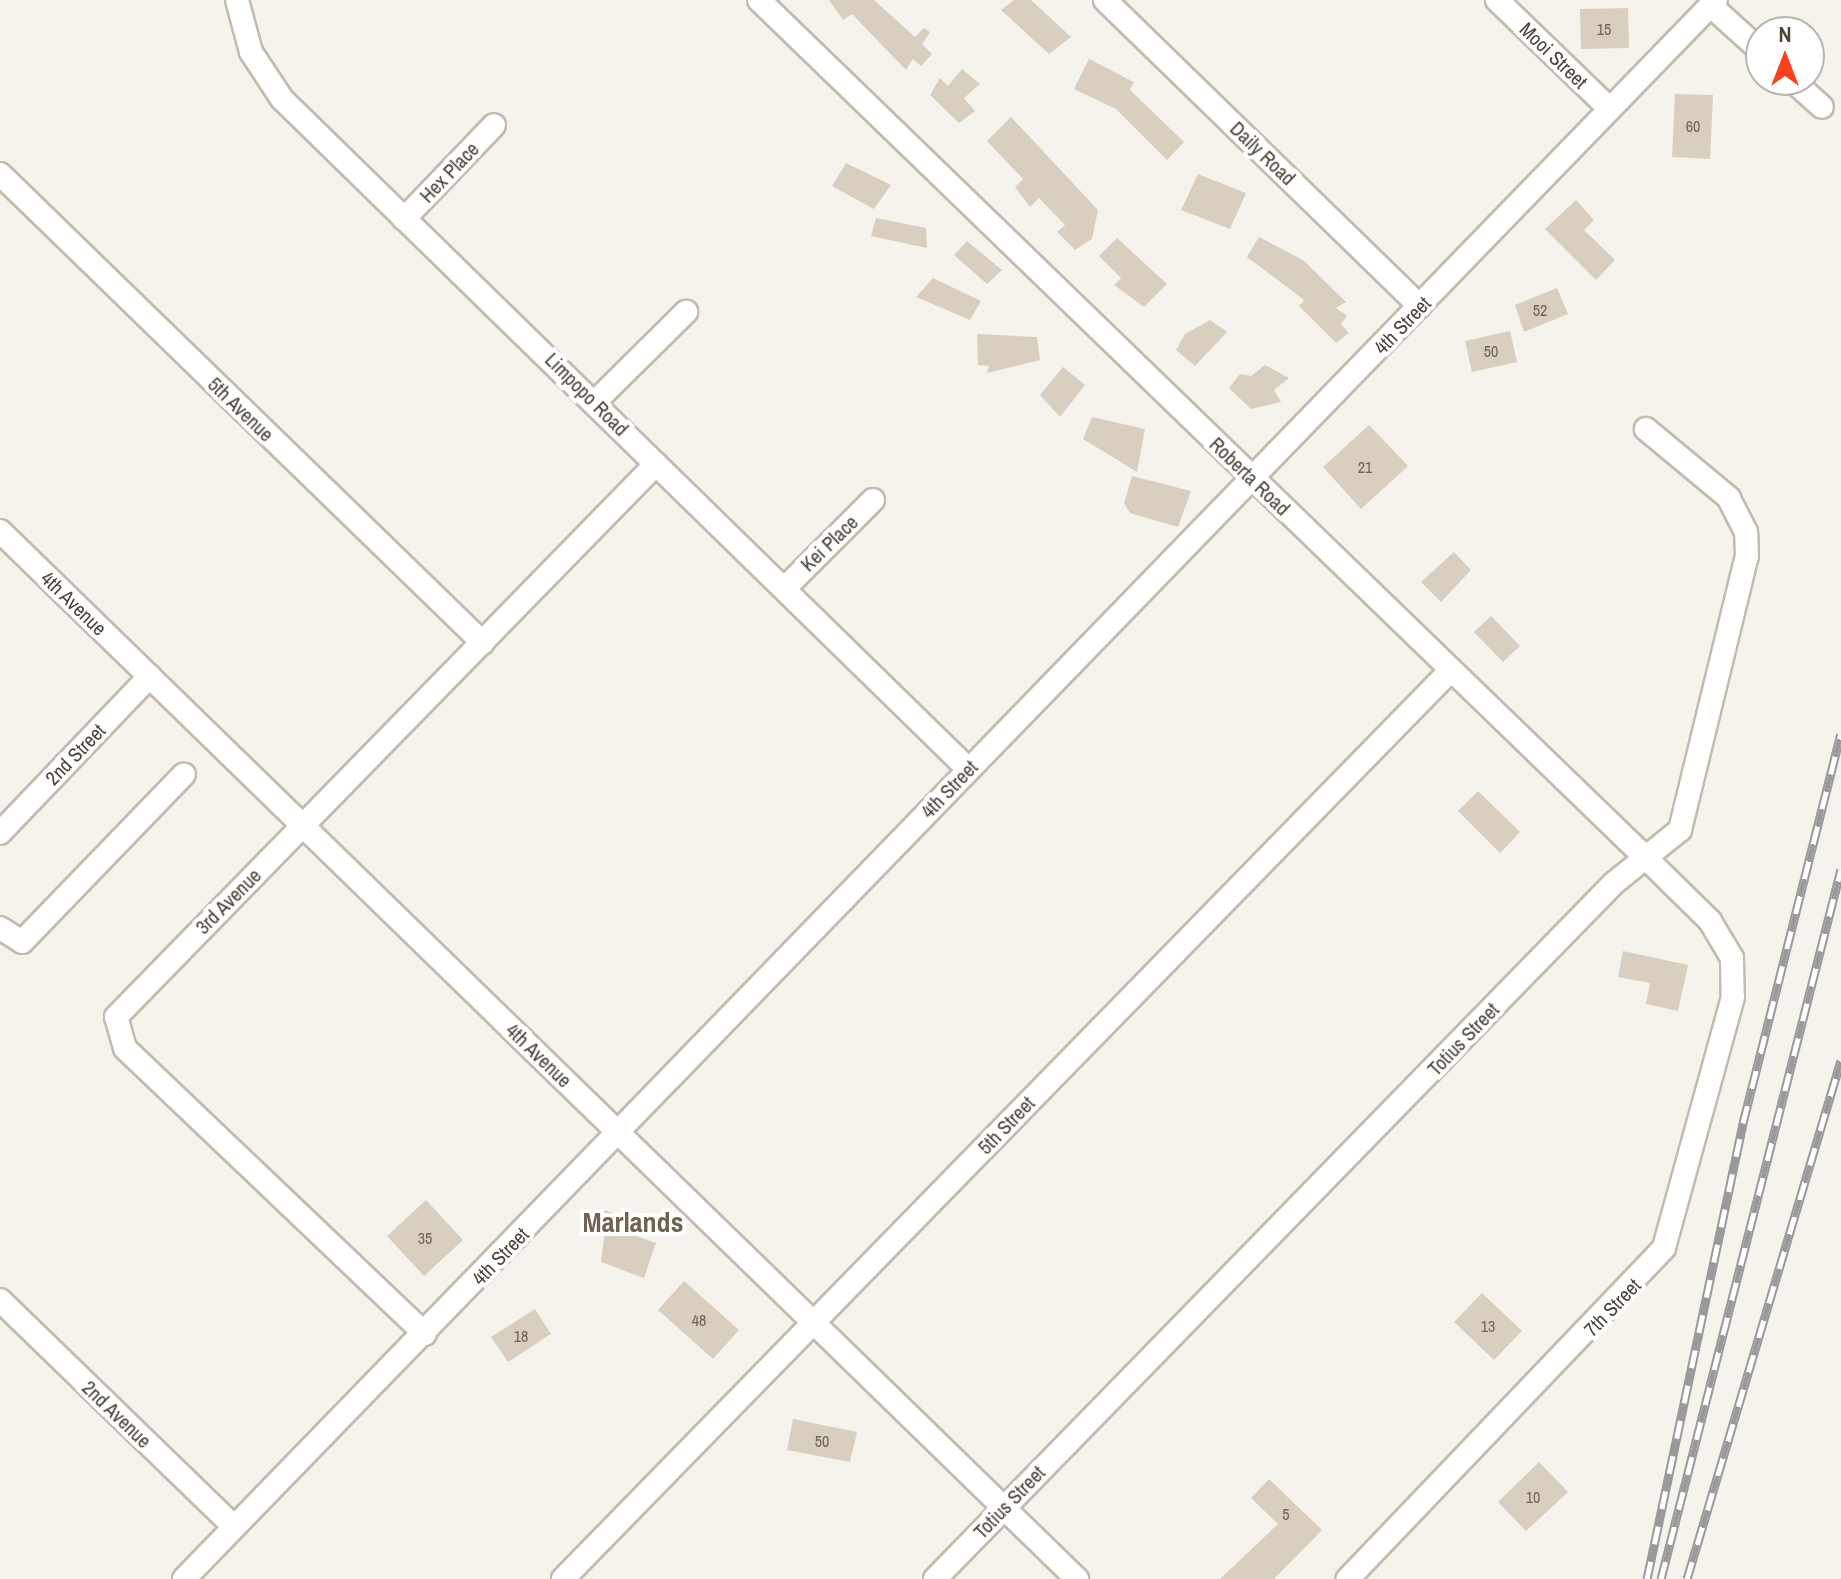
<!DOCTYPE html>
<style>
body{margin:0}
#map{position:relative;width:1841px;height:1579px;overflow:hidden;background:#f6f3ec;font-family:"Archivo Narrow",sans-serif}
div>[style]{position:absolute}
.building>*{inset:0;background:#d8cfc1}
.roads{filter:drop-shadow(2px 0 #c2bbae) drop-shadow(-2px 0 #c2bbae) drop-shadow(0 2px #c2bbae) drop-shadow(0 -2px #c2bbae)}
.minor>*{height:22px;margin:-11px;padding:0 11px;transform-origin:11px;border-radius:11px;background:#fff}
.rail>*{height:9px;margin-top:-4.5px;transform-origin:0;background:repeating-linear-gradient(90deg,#fff 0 18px,#9a9a9a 0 36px);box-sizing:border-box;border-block:2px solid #9a9a9a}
span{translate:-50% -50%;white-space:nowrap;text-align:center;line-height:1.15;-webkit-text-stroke:8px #fff;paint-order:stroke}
.number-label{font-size:16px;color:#6e675b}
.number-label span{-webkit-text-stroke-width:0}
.street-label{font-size:20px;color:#4b4439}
.district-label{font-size:28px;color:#6e6250;font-weight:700}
.north{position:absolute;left:1745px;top:16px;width:80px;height:80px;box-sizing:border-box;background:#fff;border:2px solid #b7b4b0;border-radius:50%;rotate:0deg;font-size:22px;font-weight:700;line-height:32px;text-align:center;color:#4b4439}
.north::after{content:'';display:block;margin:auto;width:28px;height:36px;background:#fc3f1d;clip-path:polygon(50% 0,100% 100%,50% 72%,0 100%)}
</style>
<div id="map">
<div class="building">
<i style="clip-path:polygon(829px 0,874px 0,915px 37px,924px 28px,930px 32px,922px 44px,932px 54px,921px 66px,913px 59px,906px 70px,852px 14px,843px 20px)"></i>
<i style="clip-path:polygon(1014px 0,1031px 0,1071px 37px,1049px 54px,1001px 10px)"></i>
<i style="clip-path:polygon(1628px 8px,1629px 48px,1581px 49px,1580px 9px)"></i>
<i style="clip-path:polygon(1089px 59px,1134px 82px,1130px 90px,1184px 142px,1167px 160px,1116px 109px,1074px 89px)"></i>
<i style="clip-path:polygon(962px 69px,980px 84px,964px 98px,975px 111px,959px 123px,930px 95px,940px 78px,948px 86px)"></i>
<i style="clip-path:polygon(1675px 94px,1713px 95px,1710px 159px,1672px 157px)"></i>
<i style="clip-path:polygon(1011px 117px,1098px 210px,1092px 239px,1075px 250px,1057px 232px,1065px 225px,1039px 198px,1030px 207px,1015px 187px,1023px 179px,987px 141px)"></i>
<i style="clip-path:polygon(846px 163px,891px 185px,874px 209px,832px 186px)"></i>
<i style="clip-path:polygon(1198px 174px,1246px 193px,1230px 229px,1181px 210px)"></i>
<i style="clip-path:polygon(1576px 200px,1594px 220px,1584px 230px,1615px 260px,1596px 280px,1545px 229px)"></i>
<i style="clip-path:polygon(876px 218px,926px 228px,927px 248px,871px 236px)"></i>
<i style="clip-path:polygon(1259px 237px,1303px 260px,1346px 302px,1336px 308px,1347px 316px,1341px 324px,1349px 333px,1336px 343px,1299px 306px,1304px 300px,1247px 257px)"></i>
<i style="clip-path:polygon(1117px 238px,1167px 284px,1144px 307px,1114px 285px,1121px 278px,1099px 256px)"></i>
<i style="clip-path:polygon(967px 241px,1002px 270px,987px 284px,954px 255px)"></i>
<i style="clip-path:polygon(933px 278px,981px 301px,970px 320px,916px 297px)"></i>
<i style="clip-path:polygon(1557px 288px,1568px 314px,1524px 332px,1515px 305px)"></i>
<i style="clip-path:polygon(1210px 320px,1227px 332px,1195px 366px,1176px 350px,1185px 334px)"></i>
<i style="clip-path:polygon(1510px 331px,1517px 362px,1472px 372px,1465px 341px)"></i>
<i style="clip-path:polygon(977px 334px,1037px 337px,1040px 360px,987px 373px,989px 366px,978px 365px)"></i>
<i style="clip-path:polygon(1265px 365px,1289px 378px,1274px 390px,1281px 402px,1251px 409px,1229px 388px,1240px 374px,1251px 376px)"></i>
<i style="clip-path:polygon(1063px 367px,1085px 385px,1060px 417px,1040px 395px)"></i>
<i style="clip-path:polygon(1092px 417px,1145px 429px,1137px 472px,1083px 439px)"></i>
<i style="clip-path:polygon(1369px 425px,1408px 466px,1361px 509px,1323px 467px)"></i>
<i style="clip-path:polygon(1132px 476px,1191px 491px,1178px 527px,1130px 513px,1124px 503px)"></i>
<i style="clip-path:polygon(1454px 552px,1471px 570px,1441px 602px,1421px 582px)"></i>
<i style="clip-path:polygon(1491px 616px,1520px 646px,1503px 662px,1474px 632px)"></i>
<i style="clip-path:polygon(1478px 791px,1520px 832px,1500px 853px,1458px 811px)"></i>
<i style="clip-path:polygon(1623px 951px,1688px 965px,1678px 1011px,1646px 1004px,1650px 983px,1618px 977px)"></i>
<i style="clip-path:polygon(426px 1200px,463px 1240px,424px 1276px,387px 1236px)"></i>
<i style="clip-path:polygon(601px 1209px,626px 1217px,622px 1231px,656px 1243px,644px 1278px,601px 1262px,605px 1231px,594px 1227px)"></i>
<i style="clip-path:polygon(684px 1281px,739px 1330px,713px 1359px,658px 1310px)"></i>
<i style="clip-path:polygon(1482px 1293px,1522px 1331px,1494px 1360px,1454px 1322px)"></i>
<i style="clip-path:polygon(535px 1309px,551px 1334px,508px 1362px,491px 1337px)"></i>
<i style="clip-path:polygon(793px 1419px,857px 1432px,850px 1462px,787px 1450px)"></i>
<i style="clip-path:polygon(1539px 1462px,1568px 1492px,1526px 1531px,1498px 1502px)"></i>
<i style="clip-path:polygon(1269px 1479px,1322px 1530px,1274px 1579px,1220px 1579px,1278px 1524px,1251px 1498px)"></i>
</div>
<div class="roads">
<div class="minor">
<i style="left:237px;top:0;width:54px;rotate:74.9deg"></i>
<i style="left:251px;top:52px;width:56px;rotate:56.6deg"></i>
<i style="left:282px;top:99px;width:959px;rotate:44.32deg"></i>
<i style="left:759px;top:0;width:1234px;rotate:44.05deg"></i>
<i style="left:1646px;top:858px;width:90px;rotate:44.5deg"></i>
<i style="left:1710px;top:921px;width:43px;rotate:59.3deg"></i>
<i style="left:1732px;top:958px;width:39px;rotate:89deg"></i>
<i style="left:1733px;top:997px;width:260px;rotate:105.4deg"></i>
<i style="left:1664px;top:1248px;width:458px;rotate:133.7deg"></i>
<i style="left:1105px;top:0;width:439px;rotate:44.2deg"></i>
<i style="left:1497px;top:0;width:157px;rotate:44deg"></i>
<i style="left:1711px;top:6px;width:67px;rotate:42deg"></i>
<i style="left:1792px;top:80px;width:40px;rotate:42deg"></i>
<i style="left:0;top:174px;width:673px;rotate:44.16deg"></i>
<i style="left:404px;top:219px;width:130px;rotate:-46.2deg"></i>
<i style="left:596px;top:401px;width:127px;rotate:-44.7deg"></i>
<i style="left:0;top:531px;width:1503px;rotate:44.22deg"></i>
<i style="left:786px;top:587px;width:123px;rotate:-45deg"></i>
<i style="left:0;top:833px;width:217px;rotate:-46.3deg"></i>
<i style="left:0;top:928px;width:26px;rotate:32deg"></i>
<i style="left:22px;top:942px;width:233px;rotate:-46deg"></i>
<i style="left:0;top:1300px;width:326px;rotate:44.1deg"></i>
<i style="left:425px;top:1334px;width:414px;rotate:-136.4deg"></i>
<i style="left:125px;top:1048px;width:32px;rotate:-106deg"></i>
<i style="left:116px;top:1017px;width:773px;rotate:-45.68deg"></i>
<i style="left:184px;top:1579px;width:2200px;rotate:-45.87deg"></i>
<i style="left:563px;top:1579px;width:1269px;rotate:-45.67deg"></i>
<i style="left:935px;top:1579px;width:972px;rotate:-45.71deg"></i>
<i style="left:1614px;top:883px;width:85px;rotate:-38.8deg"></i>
<i style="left:1680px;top:830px;width:282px;rotate:-76.3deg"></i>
<i style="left:1747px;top:556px;width:24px;rotate:-92deg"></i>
<i style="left:1746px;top:532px;width:38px;rotate:-117deg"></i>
<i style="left:1729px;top:498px;width:108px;rotate:-140.3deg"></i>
</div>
</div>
<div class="rail">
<i style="left:1647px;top:1579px;width:466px;rotate:-78.1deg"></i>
<i style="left:1743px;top:1123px;width:401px;rotate:-75.9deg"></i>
<i style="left:1661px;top:1579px;width:732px;rotate:-75.77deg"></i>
<i style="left:1687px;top:1579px;width:541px;rotate:-73.47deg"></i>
</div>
<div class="number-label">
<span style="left:1604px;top:29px">15</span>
<span style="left:1693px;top:126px">60</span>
<span style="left:1540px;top:310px">52</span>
<span style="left:1491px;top:351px">50</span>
<span style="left:1365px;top:467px">21</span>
<span style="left:425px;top:1238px">35</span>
<span style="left:699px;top:1320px">48</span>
<span style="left:1488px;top:1326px">13</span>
<span style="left:521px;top:1336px">18</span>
<span style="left:822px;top:1441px">50</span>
<span style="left:1533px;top:1497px">10</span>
<span style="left:1286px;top:1514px">5</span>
</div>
<div class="street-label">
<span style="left:1554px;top:55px;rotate:44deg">Mooi Street</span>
<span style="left:1263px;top:153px;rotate:44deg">Daily Road</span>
<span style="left:449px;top:172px;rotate:-46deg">Hex Place</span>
<span style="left:1402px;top:325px;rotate:-46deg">4th Street</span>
<span style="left:587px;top:394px;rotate:45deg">Limpopo Road</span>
<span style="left:241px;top:409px;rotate:44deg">5th Avenue</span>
<span style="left:1250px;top:476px;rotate:44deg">Roberta Road</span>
<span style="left:829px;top:543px;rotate:-44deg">Kei Place</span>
<span style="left:74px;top:603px;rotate:44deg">4th Avenue</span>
<span style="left:75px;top:754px;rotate:-46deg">2nd Street</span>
<span style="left:949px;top:789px;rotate:-46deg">4th Street</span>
<span style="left:228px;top:901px;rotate:-45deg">3rd Avenue</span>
<span style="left:1463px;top:1039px;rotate:-46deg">Totius Street</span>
<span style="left:539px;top:1055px;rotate:44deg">4th Avenue</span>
<span style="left:1006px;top:1125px;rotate:-46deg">5th Street</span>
<span style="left:500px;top:1256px;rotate:-46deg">4th Street</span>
<span style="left:1612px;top:1307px;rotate:-46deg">7th Street</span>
<span style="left:117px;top:1414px;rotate:44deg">2nd Avenue</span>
<span style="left:1009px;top:1502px;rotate:-46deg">Totius Street</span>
</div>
<div class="district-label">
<span style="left:633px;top:1222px">Marlands</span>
</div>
<div class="north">N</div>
</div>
